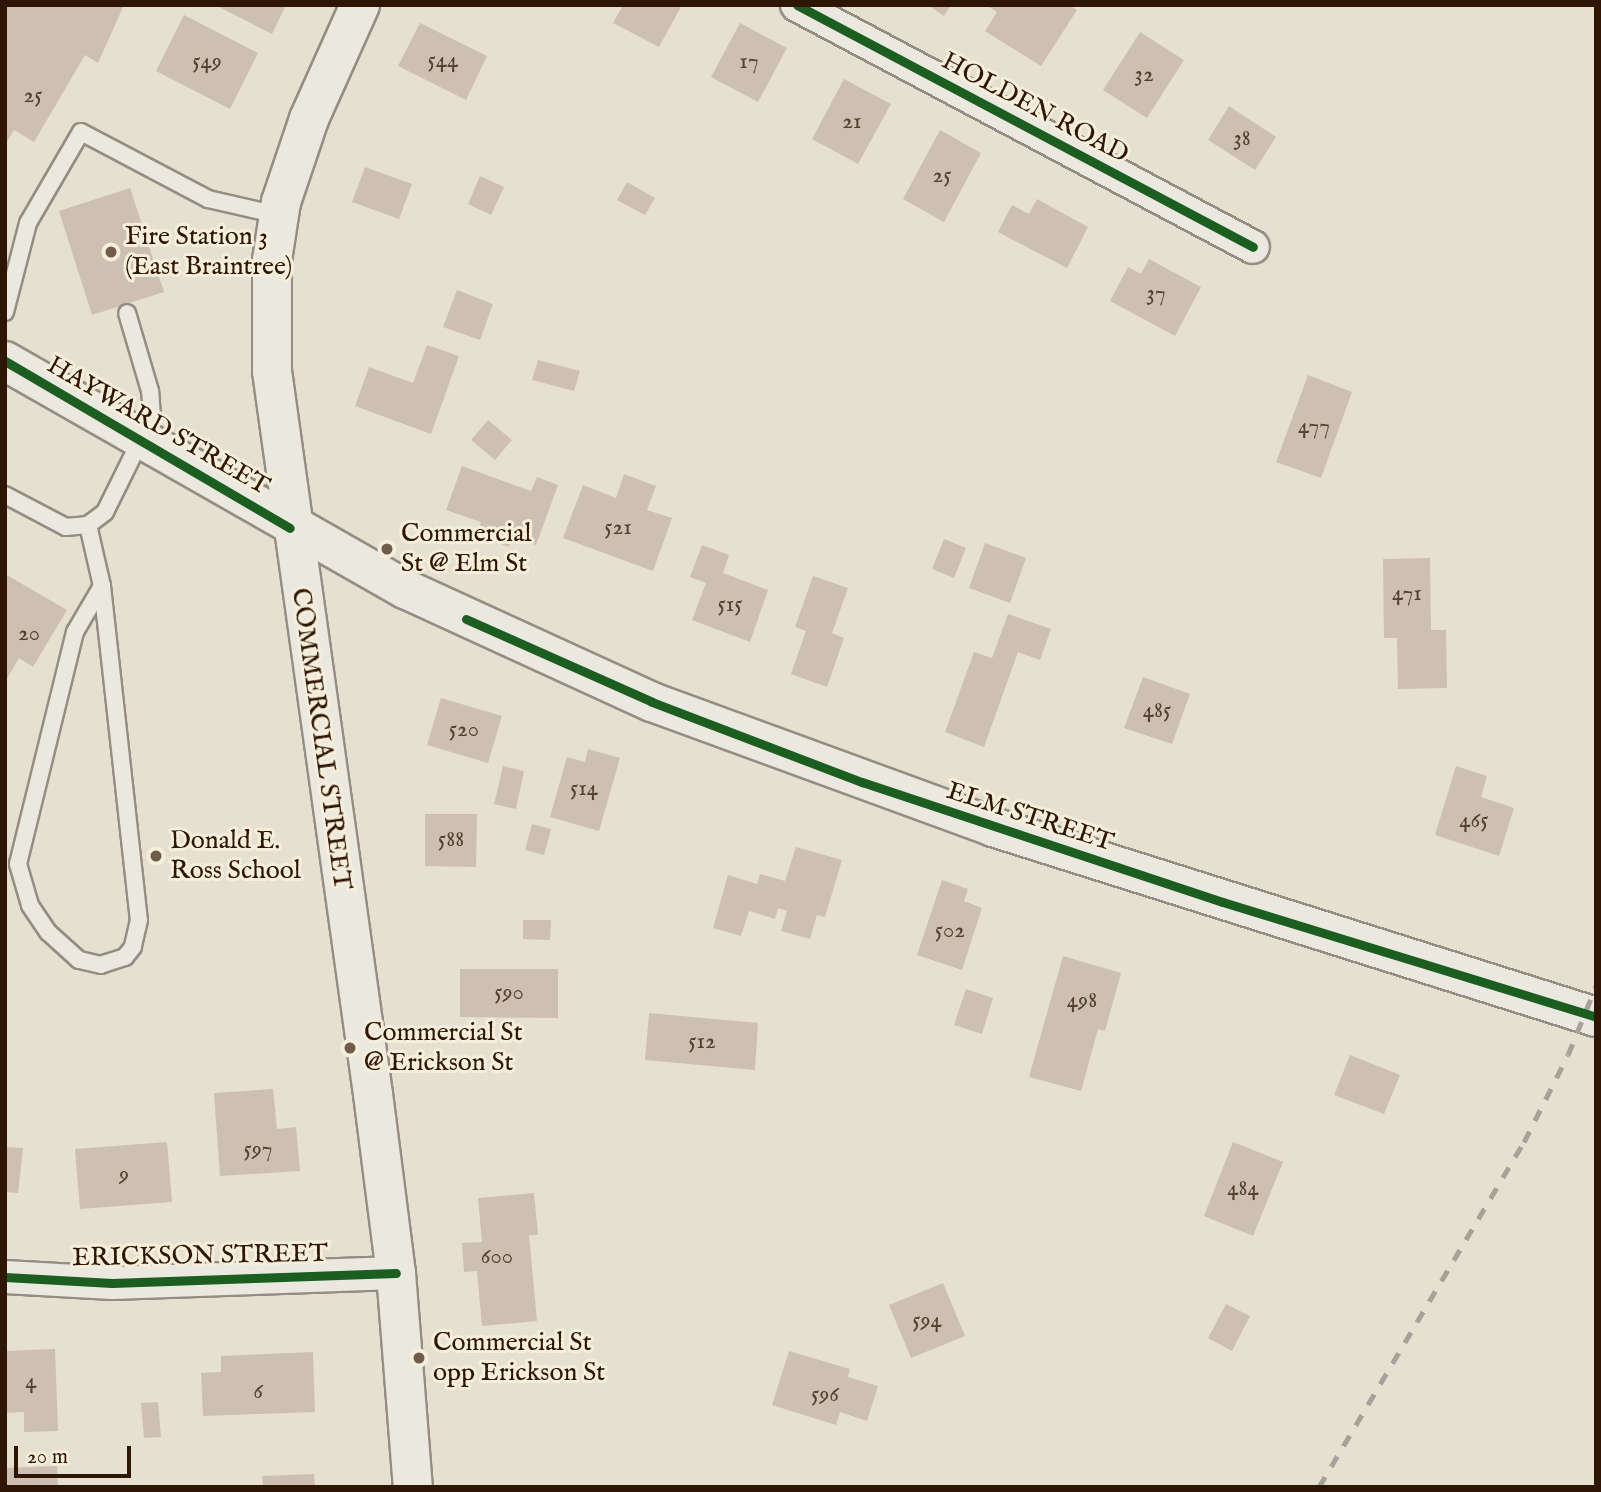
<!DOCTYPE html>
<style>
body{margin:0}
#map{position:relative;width:1601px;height:1492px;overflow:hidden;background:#e5e0d0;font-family:"IM FELL English",serif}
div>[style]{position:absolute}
.building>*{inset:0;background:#cdc0b3}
.roads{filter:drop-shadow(2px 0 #948d82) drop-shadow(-2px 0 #948d82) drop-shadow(0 2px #948d82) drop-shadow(0 -2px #948d82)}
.service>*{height:16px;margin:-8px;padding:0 8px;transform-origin:8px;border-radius:8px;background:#ebe8e0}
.minor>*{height:32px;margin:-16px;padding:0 16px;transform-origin:16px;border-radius:16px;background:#ebe8e0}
.secondary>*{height:38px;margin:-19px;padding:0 19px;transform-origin:19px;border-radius:19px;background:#ebe8e0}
.rail>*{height:5px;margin-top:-2.5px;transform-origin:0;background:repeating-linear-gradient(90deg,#a6a199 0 12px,transparent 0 24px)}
.cycleway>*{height:9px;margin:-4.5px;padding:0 4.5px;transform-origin:4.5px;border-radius:4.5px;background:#1b5e20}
.dots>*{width:19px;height:19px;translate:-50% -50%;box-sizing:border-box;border:4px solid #f4eedb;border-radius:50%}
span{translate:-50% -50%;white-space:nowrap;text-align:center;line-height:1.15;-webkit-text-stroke:6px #f4eedb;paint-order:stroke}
.number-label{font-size:23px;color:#56402f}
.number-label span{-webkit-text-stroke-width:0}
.street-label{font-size:26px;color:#2f1503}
.poi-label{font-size:26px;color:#2f1503}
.left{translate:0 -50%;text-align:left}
.frame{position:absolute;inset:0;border:7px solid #2f1503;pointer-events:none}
.scale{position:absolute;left:14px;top:1446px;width:117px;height:32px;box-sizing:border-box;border:4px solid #2f1503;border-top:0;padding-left:9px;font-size:21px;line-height:24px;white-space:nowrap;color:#2f1503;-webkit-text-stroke:5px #f4eedb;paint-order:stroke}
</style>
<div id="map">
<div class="building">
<i style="clip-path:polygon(5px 5px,124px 5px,98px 63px,85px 55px,34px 142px,14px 130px,5px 145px)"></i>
<i style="clip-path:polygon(215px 5px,286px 5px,272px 34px)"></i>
<i style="clip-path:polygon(623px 5px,682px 5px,659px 47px,613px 23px)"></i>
<i style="clip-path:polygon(928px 5px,951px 5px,944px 16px)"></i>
<i style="clip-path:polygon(986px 5px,1069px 5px,1077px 10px,1041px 66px,985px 31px,997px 12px)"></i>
<i style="clip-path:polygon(184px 15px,258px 53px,230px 109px,156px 71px)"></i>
<i style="clip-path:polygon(420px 23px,487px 56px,466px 100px,398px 66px)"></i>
<i style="clip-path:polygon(740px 23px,787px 48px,758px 102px,711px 77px)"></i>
<i style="clip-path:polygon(1140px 32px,1184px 60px,1147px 118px,1103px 90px)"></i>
<i style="clip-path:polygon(844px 79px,891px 104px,858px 164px,812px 139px)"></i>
<i style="clip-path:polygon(1229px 106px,1276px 137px,1255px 170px,1208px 140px)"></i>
<i style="clip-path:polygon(940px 130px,981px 153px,944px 222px,903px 199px)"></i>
<i style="clip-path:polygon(365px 167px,412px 184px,399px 219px,352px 202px)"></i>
<i style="clip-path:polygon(480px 176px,504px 187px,491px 215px,468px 204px)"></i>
<i style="clip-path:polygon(627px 182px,655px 198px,645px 215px,617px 200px)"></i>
<i style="clip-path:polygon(130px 188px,164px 292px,92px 315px,59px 211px)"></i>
<i style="clip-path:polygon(1037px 199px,1088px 227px,1067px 268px,998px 232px,1012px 205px,1029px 214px)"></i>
<i style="clip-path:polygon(1149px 259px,1201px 287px,1175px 336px,1110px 301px,1128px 267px,1141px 274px)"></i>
<i style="clip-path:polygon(457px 290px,493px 304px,480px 340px,443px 327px)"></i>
<i style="clip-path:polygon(427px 345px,459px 356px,431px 434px,355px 406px,369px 367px,413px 383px)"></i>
<i style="clip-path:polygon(538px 360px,580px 371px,574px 391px,532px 380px)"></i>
<i style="clip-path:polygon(1308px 375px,1352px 392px,1321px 478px,1276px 462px)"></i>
<i style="clip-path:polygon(488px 420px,512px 440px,495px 460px,471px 440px)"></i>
<i style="clip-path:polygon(462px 466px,531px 491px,537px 477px,558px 485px,536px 545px,512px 537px,509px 547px,477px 535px,481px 522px,446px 510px)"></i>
<i style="clip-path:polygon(624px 474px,656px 486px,647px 510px,672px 518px,653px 571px,563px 538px,583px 485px,616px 498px)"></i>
<i style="clip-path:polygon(944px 539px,966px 548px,954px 578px,932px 569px)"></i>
<i style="clip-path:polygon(985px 543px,1026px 558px,1010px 603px,969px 588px)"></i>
<i style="clip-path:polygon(702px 545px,729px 555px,723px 573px,768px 590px,750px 642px,692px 620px,706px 583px,690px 577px)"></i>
<i style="clip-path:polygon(1430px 558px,1431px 630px,1446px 630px,1447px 688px,1398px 689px,1397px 638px,1384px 638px,1383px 559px)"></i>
<i style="clip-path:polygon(5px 574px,67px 610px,33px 667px,19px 658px,5px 682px)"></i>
<i style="clip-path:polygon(813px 576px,848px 588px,832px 633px,844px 638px,827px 687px,791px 674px,806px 631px,795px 627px)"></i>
<i style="clip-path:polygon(1008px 614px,1051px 629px,1040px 660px,1018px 652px,984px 747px,945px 732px,974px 652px,992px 658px)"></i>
<i style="clip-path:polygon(1143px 677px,1190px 694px,1172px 744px,1124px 728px)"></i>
<i style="clip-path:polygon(441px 698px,502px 716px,488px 763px,427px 745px)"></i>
<i style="clip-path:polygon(588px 749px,620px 758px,599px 831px,550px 817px,567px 757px,585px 762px)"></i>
<i style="clip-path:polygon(503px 766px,524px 771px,516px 809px,494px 804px)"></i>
<i style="clip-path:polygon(1456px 766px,1487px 776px,1481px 797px,1514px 808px,1499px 856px,1435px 835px)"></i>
<i style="clip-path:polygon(425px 814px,477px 814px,476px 867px,425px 866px)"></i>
<i style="clip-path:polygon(532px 824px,551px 829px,544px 855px,525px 850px)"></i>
<i style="clip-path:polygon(796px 847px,842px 860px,825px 917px,817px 915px,810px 939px,781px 931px,787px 911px,778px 908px,775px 919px,749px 911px,741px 936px,713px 928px,728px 875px,757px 884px,760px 874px,785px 881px)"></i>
<i style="clip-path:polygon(942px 880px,968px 889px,964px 901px,982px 908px,962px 970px,917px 955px)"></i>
<i style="clip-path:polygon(523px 920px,551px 920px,550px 940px,523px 939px)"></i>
<i style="clip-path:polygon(1063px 956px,1121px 973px,1105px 1031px,1098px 1029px,1081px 1091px,1029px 1077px)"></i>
<i style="clip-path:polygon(460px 969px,558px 969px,558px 1018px,460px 1017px)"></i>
<i style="clip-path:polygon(966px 989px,993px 998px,982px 1034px,954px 1025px)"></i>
<i style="clip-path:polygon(649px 1013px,758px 1023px,755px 1070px,645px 1060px)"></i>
<i style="clip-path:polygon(1350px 1055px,1400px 1075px,1384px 1114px,1334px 1095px)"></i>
<i style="clip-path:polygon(273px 1089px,277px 1129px,296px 1127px,300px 1171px,220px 1176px,214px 1093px)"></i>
<i style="clip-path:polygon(167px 1142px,172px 1202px,80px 1209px,75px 1149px)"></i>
<i style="clip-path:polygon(1233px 1142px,1283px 1162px,1253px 1236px,1204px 1216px)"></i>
<i style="clip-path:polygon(5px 1147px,23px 1148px,18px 1193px,5px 1192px)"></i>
<i style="clip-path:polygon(534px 1193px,538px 1235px,529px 1235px,537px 1321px,482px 1326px,477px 1271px,464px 1272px,462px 1243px,482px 1242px,478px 1198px)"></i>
<i style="clip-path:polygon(943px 1283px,965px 1336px,911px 1358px,889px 1305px)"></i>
<i style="clip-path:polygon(1226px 1304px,1250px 1316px,1232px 1351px,1208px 1338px)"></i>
<i style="clip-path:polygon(55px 1349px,58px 1431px,24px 1432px,24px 1412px,5px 1413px,5px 1351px)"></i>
<i style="clip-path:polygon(789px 1351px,850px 1369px,848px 1377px,878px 1386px,867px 1421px,840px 1412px,836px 1425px,772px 1405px)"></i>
<i style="clip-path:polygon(313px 1352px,315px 1412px,203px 1416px,201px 1373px,221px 1372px,221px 1356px)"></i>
<i style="clip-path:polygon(158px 1402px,161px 1437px,144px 1438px,141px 1403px)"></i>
<i style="clip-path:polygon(57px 1466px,58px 1487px,7px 1487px,6px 1468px)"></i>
<i style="clip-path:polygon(314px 1474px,315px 1487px,263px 1487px,262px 1476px)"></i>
</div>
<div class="roads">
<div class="service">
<i style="left:5px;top:312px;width:92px;rotate:-75.5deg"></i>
<i style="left:28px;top:223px;width:105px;rotate:-59.8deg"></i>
<i style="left:81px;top:132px;width:144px;rotate:27.8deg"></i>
<i style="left:208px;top:199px;width:72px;rotate:12.9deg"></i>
<i style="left:5px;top:495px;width:69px;rotate:27.7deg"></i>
<i style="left:66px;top:527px;width:22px;rotate:-5deg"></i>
<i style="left:88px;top:525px;width:21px;rotate:-37deg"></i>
<i style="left:105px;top:512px;width:106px;rotate:-63.7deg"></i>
<i style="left:152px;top:417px;width:26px;rotate:-94deg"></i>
<i style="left:150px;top:391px;width:81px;rotate:-106.4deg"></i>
<i style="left:88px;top:525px;width:63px;rotate:77.1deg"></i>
<i style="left:102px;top:586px;width:336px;rotate:83.7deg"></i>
<i style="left:139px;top:920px;width:28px;rotate:103deg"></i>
<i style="left:133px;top:947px;width:13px;rotate:129deg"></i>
<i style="left:125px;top:957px;width:25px;rotate:162deg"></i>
<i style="left:101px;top:965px;width:23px;rotate:-167deg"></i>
<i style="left:79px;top:960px;width:42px;rotate:-137.9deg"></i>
<i style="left:48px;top:932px;width:32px;rotate:-124deg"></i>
<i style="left:30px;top:905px;width:43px;rotate:-106.3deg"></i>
<i style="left:18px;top:864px;width:239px;rotate:-76.2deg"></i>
<i style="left:75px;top:632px;width:53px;rotate:-59.6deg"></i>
</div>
<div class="minor">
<i style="left:797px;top:5px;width:516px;rotate:27.95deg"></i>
<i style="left:5px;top:1277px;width:107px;rotate:3.2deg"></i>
<i style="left:112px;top:1283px;width:284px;rotate:-2deg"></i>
</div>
<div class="secondary">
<i style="left:360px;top:5px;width:125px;rotate:114.1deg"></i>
<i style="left:309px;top:119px;width:88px;rotate:108.6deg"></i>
<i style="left:281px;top:202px;width:59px;rotate:98.8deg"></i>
<i style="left:272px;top:260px;width:111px;rotate:90deg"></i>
<i style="left:272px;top:371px;width:730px;rotate:82.05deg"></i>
<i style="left:373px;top:1094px;width:180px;rotate:82.7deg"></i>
<i style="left:396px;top:1273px;width:215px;rotate:85.5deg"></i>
<i style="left:5px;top:361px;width:460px;rotate:29.7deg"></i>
<i style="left:405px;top:589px;width:272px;rotate:24.6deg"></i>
<i style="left:652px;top:702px;width:363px;rotate:20.1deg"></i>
<i style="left:993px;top:827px;width:632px;rotate:17.49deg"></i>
</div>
</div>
<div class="rail">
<i style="left:1319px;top:1487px;width:401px;rotate:-59.3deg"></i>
<i style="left:1524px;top:1142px;width:97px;rotate:-63.2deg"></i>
<i style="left:1568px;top:1055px;width:74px;rotate:-67.9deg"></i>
</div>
<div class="cycleway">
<i style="left:797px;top:5px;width:516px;rotate:27.95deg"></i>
<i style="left:5px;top:361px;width:330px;rotate:30.4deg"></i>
<i style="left:466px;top:619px;width:204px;rotate:24deg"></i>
<i style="left:652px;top:702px;width:225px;rotate:20.9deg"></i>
<i style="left:862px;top:782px;width:380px;rotate:18.4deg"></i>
<i style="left:1223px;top:902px;width:390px;rotate:17.1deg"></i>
<i style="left:5px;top:1277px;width:107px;rotate:3.2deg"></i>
<i style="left:112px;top:1283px;width:284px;rotate:-2deg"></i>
</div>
<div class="dots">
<i style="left:111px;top:252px;background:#6f5c4b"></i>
<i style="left:387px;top:549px;background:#6f5c4b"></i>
<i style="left:156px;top:856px;background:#6f5c4b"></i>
<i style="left:350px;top:1048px;background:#6f5c4b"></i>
<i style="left:419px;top:1358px;background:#6f5c4b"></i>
</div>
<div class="number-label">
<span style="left:443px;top:61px">544</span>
<span style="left:207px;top:62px">549</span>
<span style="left:749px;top:62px">17</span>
<span style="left:1144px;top:75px">32</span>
<span style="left:33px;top:96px">25</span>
<span style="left:852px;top:122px">21</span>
<span style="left:1242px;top:139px">38</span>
<span style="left:942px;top:176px">25</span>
<span style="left:1156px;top:294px">37</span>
<span style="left:1314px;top:427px">477</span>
<span style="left:618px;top:528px">521</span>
<span style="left:1407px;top:594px">471</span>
<span style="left:730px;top:605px">515</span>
<span style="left:29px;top:634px">20</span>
<span style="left:1157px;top:711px">485</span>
<span style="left:464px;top:730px">520</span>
<span style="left:584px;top:789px">514</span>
<span style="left:1474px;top:821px">465</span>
<span style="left:451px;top:840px">588</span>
<span style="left:950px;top:931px">502</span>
<span style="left:509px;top:993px">590</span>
<span style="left:1082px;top:1001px">498</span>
<span style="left:702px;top:1042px">512</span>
<span style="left:258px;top:1150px">597</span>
<span style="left:124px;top:1175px">9</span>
<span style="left:1243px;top:1189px">484</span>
<span style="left:497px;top:1257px">600</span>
<span style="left:927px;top:1321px">594</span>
<span style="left:31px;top:1382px">4</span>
<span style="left:258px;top:1392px">6</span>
<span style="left:825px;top:1395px">596</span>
</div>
<div class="street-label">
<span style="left:1035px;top:108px;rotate:28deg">HOLDEN ROAD</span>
<span style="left:158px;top:426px;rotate:30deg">HAYWARD STREET</span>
<span style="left:321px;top:739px;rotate:82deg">COMMERCIAL STREET</span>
<span style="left:1030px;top:817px;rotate:18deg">ELM STREET</span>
<span style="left:200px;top:1256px;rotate:-1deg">ERICKSON STREET</span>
</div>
<div class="poi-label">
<span class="left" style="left:125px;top:252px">Fire Station 3<br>(East Braintree)</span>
<span class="left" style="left:401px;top:549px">Commercial<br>St @ Elm St</span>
<span class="left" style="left:170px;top:856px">Donald E.<br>Ross School</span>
<span class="left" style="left:364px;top:1048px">Commercial St<br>@ Erickson St</span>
<span class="left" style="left:433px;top:1358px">Commercial St<br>opp Erickson St</span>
</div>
<div class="frame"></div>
<div class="scale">20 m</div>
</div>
